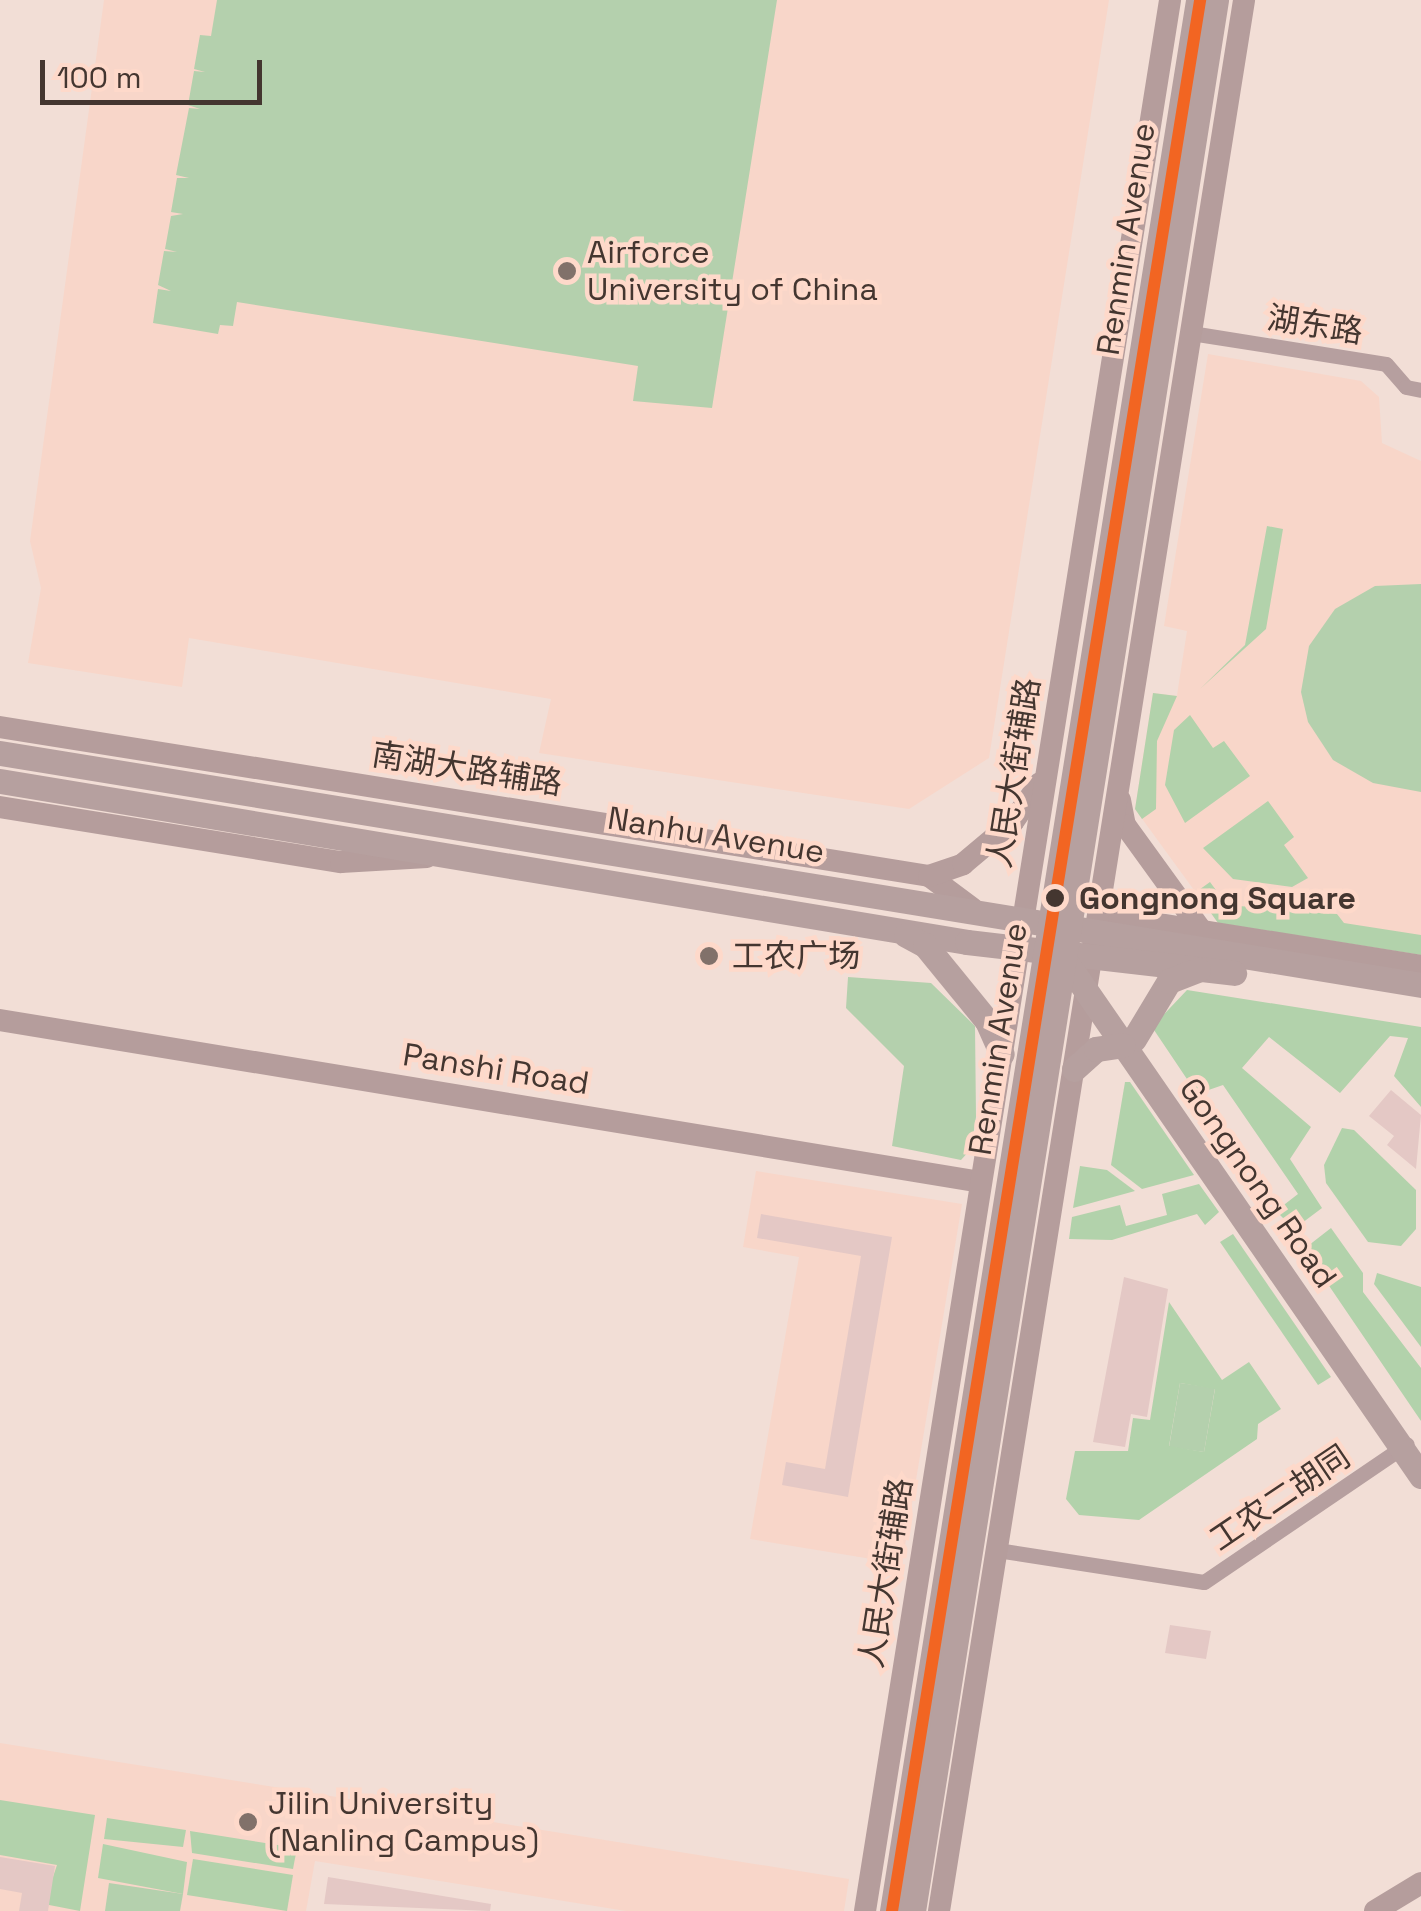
<!DOCTYPE html>
<meta charset="utf-8">
<style>
body{margin:0}
#map{position:relative;width:1421px;height:1911px;overflow:hidden;background:#f2ded6;font-family:"Space Grotesk","Noto Sans SC",sans-serif}
div>[style]{position:absolute}
.built>*{inset:0;background:#f8d6c9}
.green>*{inset:0;background:#b4d0ad}
.forest>*{inset:0;background:#b2d2ab}
.building>*{inset:0;background:#e4c8c5}
.street>*{height:15px;margin:-7.5px;padding:0 7.5px;transform-origin:7.5px;border-radius:7.5px;background:#b69f9f}
.secondary>*{height:22px;margin:-11px;padding:0 11px;transform-origin:11px;border-radius:11px;background:#b59d9c}
.primary>*{height:25px;margin:-12.5px;padding:0 12.5px;transform-origin:12.5px;border-radius:12.5px;background:#b6a09f}
.metro-1>*{height:12px;margin:-6px;padding:0 6px;transform-origin:6px;border-radius:6px;background:#f26522}
.dots>*{width:28px;height:28px;translate:-50% -50%;box-sizing:border-box;border:5px solid #fed9ca;border-radius:50%}
span{translate:-50% -50%;white-space:nowrap;text-align:center;line-height:1.15;-webkit-text-stroke:9px #fed9ca;paint-order:stroke}
.street-label{font-size:32px;color:#443630}
.poi-label{font-size:32px;color:#443630}
.left{translate:0 -50%;text-align:left}
.stop-label{font-size:32px;color:#443630;font-weight:700}
.scale{position:absolute;left:40px;top:60px;width:222px;height:45px;box-sizing:border-box;border:5px solid #443630;border-top:0;padding-left:12px;font-size:30px;line-height:35px;white-space:nowrap;color:#443630;-webkit-text-stroke:8px #fed9ca;paint-order:stroke}
</style>
<div id="map">
<div class="built">
<i style="clip-path:polygon(104px 0,1109px 0,989px 758px,909px 809px,539px 753px,551px 699px,189px 638px,182px 687px,28px 663px,41px 588px,30px 541px)"></i>
<i style="clip-path:polygon(1208px 354px,1361px 381px,1379px 397px,1382px 443px,1421px 461px,1421px 955px,1218px 923px,1135px 809px,1153px 693px,1177px 696px,1179px 682px,1187px 631px,1164px 626px)"></i>
<i style="clip-path:polygon(756px 1171px,962px 1204px,902px 1564px,750px 1539px,799px 1257px,743px 1247px)"></i>
<i style="clip-path:polygon(0 1743px,849px 1879px,844px 1911px,626px 1911px,315px 1861px,306px 1911px,0 1911px)"></i>
</div>
<div class="green">
<i style="clip-path:polygon(217px 0,777px 0,712px 408px,633px 401px,638px 366px,237px 302px,233px 326px,220px 325px,218px 334px,153px 323px,158px 289px,171px 291px,158px 285px,164px 251px,177px 252px,165px 249px,171px 216px,183px 214px,171px 212px,177px 178px,189px 178px,176px 175px,189px 108px,200px 109px,188px 105px,194px 71px,205px 72px,194px 69px,200px 35px,211px 36px)"></i>
<i style="clip-path:polygon(1421px 584px,1421px 792px,1373px 783px,1333px 760px,1308px 722px,1301px 692px,1309px 646px,1335px 609px,1375px 586px)"></i>
<i style="clip-path:polygon(848px 977px,931px 983px,975px 1026px,976px 1117px,971px 1149px,961px 1160px,892px 1146px,904px 1066px,846px 1008px)"></i>
<i style="clip-path:polygon(1180px 1383px,1215px 1388px,1204px 1452px,1169px 1447px)"></i>
<i style="clip-path:polygon(109px 1883px,183px 1894px,180px 1911px,105px 1911px)"></i>
</div>
<div class="forest">
<i style="clip-path:polygon(1267px 526px,1283px 529px,1266px 629px,1200px 689px,1245px 645px)"></i>
<i style="clip-path:polygon(1153px 693px,1177px 696px,1157px 741px,1156px 809px,1142px 819px,1135px 809px)"></i>
<i style="clip-path:polygon(1190px 715px,1213px 748px,1224px 741px,1250px 776px,1185px 823px,1165px 785px,1174px 730px)"></i>
<i style="clip-path:polygon(1268px 801px,1294px 837px,1284px 845px,1308px 878px,1292px 887px,1233px 879px,1203px 848px)"></i>
<i style="clip-path:polygon(1210px 882px,1227px 905px,1337px 914px,1344px 923px,1421px 935px,1421px 955px,1218px 923px,1196px 892px)"></i>
<i style="clip-path:polygon(1187px 990px,1421px 1027px,1421px 1107px,1394px 1076px,1408px 1038px,1390px 1036px,1340px 1093px,1269px 1037px,1242px 1068px,1311px 1127px,1290px 1159px,1322px 1208px,1294px 1229px,1276px 1211px,1298px 1194px,1223px 1085px,1197px 1094px,1152px 1027px)"></i>
<i style="clip-path:polygon(1125px 1082px,1130px 1082px,1194px 1175px,1142px 1189px,1111px 1165px)"></i>
<i style="clip-path:polygon(1342px 1128px,1354px 1130px,1416px 1190px,1416px 1229px,1401px 1246px,1368px 1242px,1326px 1183px,1324px 1165px)"></i>
<i style="clip-path:polygon(1080px 1166px,1107px 1170px,1135px 1191px,1073px 1208px)"></i>
<i style="clip-path:polygon(1199px 1184px,1219px 1212px,1205px 1225px,1197px 1214px,1112px 1240px,1069px 1239px,1072px 1217px,1120px 1205px,1126px 1226px,1167px 1215px,1162px 1194px)"></i>
<i style="clip-path:polygon(1331px 1228px,1363px 1273px,1363px 1292px,1421px 1368px,1421px 1421px,1304px 1249px)"></i>
<i style="clip-path:polygon(1233px 1234px,1331px 1377px,1318px 1385px,1220px 1242px)"></i>
<i style="clip-path:polygon(1377px 1273px,1421px 1287px,1421px 1347px,1374px 1284px)"></i>
<i style="clip-path:polygon(evenodd,1169px 1302px,1222px 1380px,1249px 1362px,1281px 1409px,1258px 1424px,1257px 1439px,1139px 1520px,1079px 1515px,1066px 1499px,1075px 1451px,1128px 1451px,1133px 1418px,1150px 1420px,1169px 1302px,1180px 1383px,1215px 1389px,1204px 1452px,1169px 1446px,1180px 1383px)"></i>
<i style="clip-path:polygon(0 1800px,95px 1815px,80px 1911px,44px 1904px,57px 1865px,0 1855px)"></i>
<i style="clip-path:polygon(107px 1818px,186px 1830px,183px 1847px,104px 1839px)"></i>
<i style="clip-path:polygon(190px 1831px,297px 1848px,293px 1869px,192px 1853px)"></i>
<i style="clip-path:polygon(103px 1844px,187px 1862px,183px 1894px,98px 1878px)"></i>
<i style="clip-path:polygon(193px 1859px,293px 1875px,287px 1911px,187px 1895px)"></i>
</div>
<div class="building">
<i style="clip-path:polygon(1391px 1090px,1421px 1115px,1416px 1169px,1387px 1145px,1394px 1136px,1369px 1116px)"></i>
<i style="clip-path:polygon(761px 1214px,892px 1237px,848px 1497px,782px 1485px,786px 1462px,825px 1469px,861px 1256px,757px 1238px)"></i>
<i style="clip-path:polygon(1124px 1277px,1168px 1289px,1147px 1417px,1131px 1414px,1125px 1447px,1093px 1442px)"></i>
<i style="clip-path:polygon(1170px 1625px,1211px 1631px,1206px 1659px,1165px 1653px)"></i>
<i style="clip-path:polygon(0 1857px,55px 1866px,48px 1911px,19px 1911px,22px 1893px,0 1889px)"></i>
<i style="clip-path:polygon(328px 1877px,491px 1904px,490px 1911px,324px 1904px)"></i>
</div>
<div class="street">
<i style="left:1191px;top:333px;width:197px;rotate:9deg"></i>
<i style="left:1386px;top:364px;width:30px;rotate:49deg"></i>
<i style="left:1406px;top:387px;width:15px;rotate:11deg"></i>
<i style="left:997px;top:1550px;width:209px;rotate:8.8deg"></i>
<i style="left:1204px;top:1582px;width:245px;rotate:-34.2deg"></i>
</div>
<div class="secondary">
<i style="left:0;top:727px;width:941px;rotate:9.11deg"></i>
<i style="left:929px;top:876px;width:54px;rotate:36.7deg"></i>
<i style="left:1120px;top:800px;width:25px;rotate:79deg"></i>
<i style="left:1125px;top:825px;width:130px;rotate:54.1deg"></i>
<i style="left:0;top:807px;width:345px;rotate:9.2deg"></i>
<i style="left:341px;top:862px;width:86px;rotate:-3.3deg"></i>
<i style="left:929px;top:876px;width:36px;rotate:-19deg"></i>
<i style="left:963px;top:864px;width:65px;rotate:-40deg"></i>
<i style="left:1013px;top:822px;width:47px;rotate:-55.3deg"></i>
<i style="left:1096px;top:931px;width:29px;rotate:-27deg"></i>
<i style="left:1122px;top:918px;width:303px;rotate:9.1deg"></i>
<i style="left:0;top:1020px;width:994px;rotate:9.38deg"></i>
<i style="left:865px;top:1911px;width:1935px;rotate:-80.93deg"></i>
<i style="left:939px;top:1911px;width:1935px;rotate:-80.93deg"></i>
<i style="left:1375px;top:1911px;width:54px;rotate:-31.3deg"></i>
</div>
<div class="primary">
<i style="left:0;top:753px;width:1440px;rotate:9.27deg"></i>
<i style="left:0;top:781px;width:980px;rotate:9.45deg"></i>
<i style="left:967px;top:942px;width:269px;rotate:6.6deg"></i>
<i style="left:906px;top:935px;width:21px;rotate:28deg"></i>
<i style="left:925px;top:945px;width:98px;rotate:50.8deg"></i>
<i style="left:987px;top:1021px;width:36px;rotate:66deg"></i>
<i style="left:1062px;top:956px;width:632px;rotate:55.38deg"></i>
<i style="left:1134px;top:1039px;width:68px;rotate:-58.9deg"></i>
<i style="left:1169px;top:981px;width:31px;rotate:-21deg"></i>
<i style="left:1074px;top:1069px;width:30px;rotate:-42deg"></i>
<i style="left:1096px;top:1049px;width:27px;rotate:-8deg"></i>
<i style="left:892px;top:1911px;width:1935px;rotate:-80.9deg"></i>
<i style="left:913px;top:1911px;width:1935px;rotate:-80.99deg"></i>
</div>
<div class="metro-1">
<i style="left:892px;top:1911px;width:1936px;rotate:-80.84deg"></i>
</div>
<div class="dots">
<i style="left:567px;top:271px;background:#81716a"></i>
<i style="left:1055px;top:898px;background:#443630"></i>
<i style="left:709px;top:956px;background:#81716a"></i>
<i style="left:248px;top:1822px;background:#81716a"></i>
</div>
<div class="street-label">
<span style="left:1126px;top:239px;rotate:-81deg">Renmin Avenue</span>
<span style="left:1315px;top:325px;rotate:9deg">湖东路</span>
<span style="left:467px;top:769px;rotate:9deg">南湖大路辅路</span>
<span style="left:1014px;top:773px;rotate:-81deg">人民大街辅路</span>
<span style="left:716px;top:835px;rotate:9deg">Nanhu Avenue</span>
<span style="left:998px;top:1039px;rotate:-81deg">Renmin Avenue</span>
<span style="left:496px;top:1069px;rotate:9deg">Panshi Road</span>
<span style="left:1258px;top:1183px;rotate:55deg">Gongnong Road</span>
<span style="left:1280px;top:1498px;rotate:-34deg">工农二胡同</span>
<span style="left:886px;top:1573px;rotate:-81deg">人民大街辅路</span>
</div>
<div class="poi-label">
<span class="left" style="left:587px;top:271px">Airforce<br>University of China</span>
<span class="left" style="left:732px;top:956px">工农广场</span>
<span class="left" style="left:268px;top:1822px">Jilin University<br>(Nanling Campus)</span>
</div>
<div class="stop-label">
<span class="left" style="left:1079px;top:898px">Gongnong Square</span>
</div>
<div class="scale">100 m</div>
</div>
